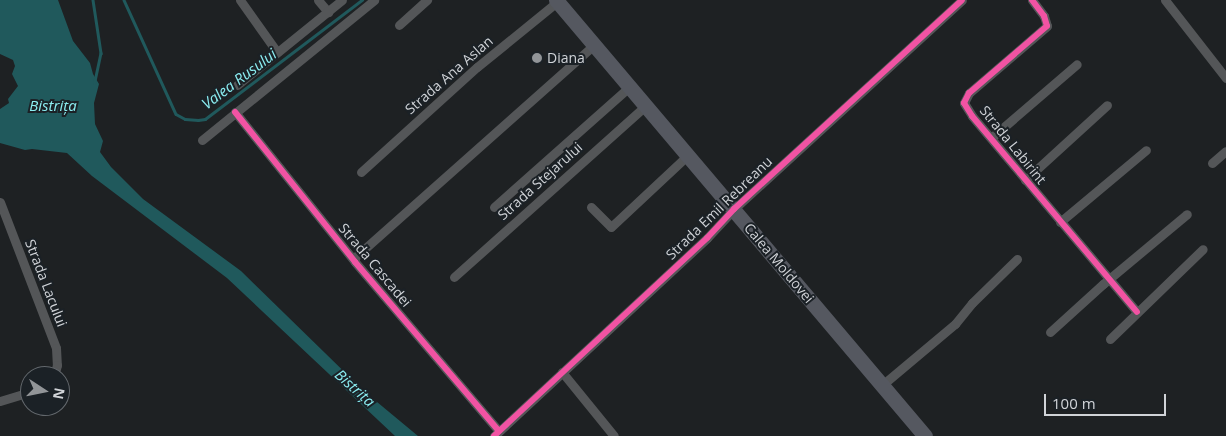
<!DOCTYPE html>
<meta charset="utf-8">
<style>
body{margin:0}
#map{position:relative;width:1226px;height:436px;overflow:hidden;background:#1e2123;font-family:"Open Sans",sans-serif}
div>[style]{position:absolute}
.water>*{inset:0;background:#20595c}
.stream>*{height:2.5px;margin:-1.25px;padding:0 1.25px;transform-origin:1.25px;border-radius:1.25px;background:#20595c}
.street>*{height:9px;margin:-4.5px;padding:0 4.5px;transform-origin:4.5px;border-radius:4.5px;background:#545658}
.highway>*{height:15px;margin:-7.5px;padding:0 7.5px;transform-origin:7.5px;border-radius:7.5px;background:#555860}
.cycleway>*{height:6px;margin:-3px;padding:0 3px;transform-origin:3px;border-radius:3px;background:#f153a3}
.dots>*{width:14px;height:14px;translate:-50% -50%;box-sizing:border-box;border:2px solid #1b2126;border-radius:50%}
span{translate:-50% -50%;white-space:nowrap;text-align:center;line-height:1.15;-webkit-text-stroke:4px #1b2126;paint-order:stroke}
.poi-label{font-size:14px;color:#d0d3d7}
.left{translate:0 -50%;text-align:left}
.street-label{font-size:14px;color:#d0d3d7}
.water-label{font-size:15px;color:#8bedf1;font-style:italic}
.north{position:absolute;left:20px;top:366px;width:50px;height:50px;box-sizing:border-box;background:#1b2126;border:1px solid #63686d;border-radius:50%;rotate:101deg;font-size:14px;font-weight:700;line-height:20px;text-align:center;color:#d0d3d7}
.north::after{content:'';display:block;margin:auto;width:18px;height:22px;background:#929598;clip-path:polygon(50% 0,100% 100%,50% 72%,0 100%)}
.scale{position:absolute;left:1044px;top:394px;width:122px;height:22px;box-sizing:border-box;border:2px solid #d0d3d7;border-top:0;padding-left:6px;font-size:15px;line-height:18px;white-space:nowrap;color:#d0d3d7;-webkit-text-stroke:4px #1b2126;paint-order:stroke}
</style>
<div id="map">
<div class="water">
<i style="clip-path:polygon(0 0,58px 0,73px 41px,90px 63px,93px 74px,99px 84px,94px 103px,95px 124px,103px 141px,100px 152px,111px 167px,143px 199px,241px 271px,365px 392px,418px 436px,395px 436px,227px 278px,92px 176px,67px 153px,32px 149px,25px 150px,0 143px,0 109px,9px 103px,8px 99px,18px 86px,12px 74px,15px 66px,13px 60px,0 54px)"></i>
</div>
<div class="stream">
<i style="left:93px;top:0;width:54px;rotate:81.4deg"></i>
<i style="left:101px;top:53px;width:30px;rotate:102deg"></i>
<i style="left:124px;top:0;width:125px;rotate:65.5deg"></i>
<i style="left:176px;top:114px;width:10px;rotate:29deg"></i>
<i style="left:185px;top:119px;width:13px;rotate:4deg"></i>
<i style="left:198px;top:120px;width:7px;rotate:-8deg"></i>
<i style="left:205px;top:119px;width:197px;rotate:-37.2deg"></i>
</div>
<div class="street">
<i style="left:240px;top:0;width:64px;rotate:54.6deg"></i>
<i style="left:318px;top:0;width:16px;rotate:50deg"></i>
<i style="left:1032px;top:0;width:20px;rotate:53deg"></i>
<i style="left:1044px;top:16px;width:10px;rotate:73deg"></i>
<i style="left:1047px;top:26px;width:103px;rotate:139.3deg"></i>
<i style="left:969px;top:93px;width:11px;rotate:117deg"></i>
<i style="left:964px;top:103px;width:15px;rotate:58deg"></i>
<i style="left:972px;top:116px;width:256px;rotate:49.9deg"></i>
<i style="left:1165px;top:0;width:99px;rotate:52deg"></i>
<i style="left:399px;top:25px;width:38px;rotate:-42deg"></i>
<i style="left:237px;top:85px;width:135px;rotate:-39deg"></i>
<i style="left:235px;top:112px;width:192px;rotate:51.3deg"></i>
<i style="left:355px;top:262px;width:222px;rotate:49.6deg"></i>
<i style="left:991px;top:138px;width:113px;rotate:-40.7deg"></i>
<i style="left:202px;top:140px;width:222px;rotate:-39.1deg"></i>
<i style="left:1212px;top:163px;width:18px;rotate:-41deg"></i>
<i style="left:361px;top:172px;width:156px;rotate:-42.2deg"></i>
<i style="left:477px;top:67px;width:103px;rotate:-39.1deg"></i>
<i style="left:1025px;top:180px;width:111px;rotate:-42.4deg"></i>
<i style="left:0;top:202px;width:156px;rotate:69deg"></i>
<i style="left:56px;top:348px;width:17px;rotate:87deg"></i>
<i style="left:57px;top:365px;width:11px;rotate:105deg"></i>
<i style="left:494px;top:207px;width:181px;rotate:-41.6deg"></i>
<i style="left:591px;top:207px;width:28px;rotate:45deg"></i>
<i style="left:611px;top:227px;width:104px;rotate:-43.1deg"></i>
<i style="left:1060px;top:222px;width:112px;rotate:-39.9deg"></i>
<i style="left:353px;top:259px;width:322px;rotate:-41.6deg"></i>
<i style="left:454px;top:277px;width:256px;rotate:-41.8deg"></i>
<i style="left:1050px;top:332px;width:72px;rotate:-42.2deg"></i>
<i style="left:1103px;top:284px;width:109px;rotate:-39.8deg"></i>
<i style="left:1110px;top:339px;width:129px;rotate:-44.1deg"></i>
<i style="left:562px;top:372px;width:82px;rotate:50.9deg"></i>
<i style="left:881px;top:386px;width:97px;rotate:-40deg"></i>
<i style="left:955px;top:324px;width:27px;rotate:-51deg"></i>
<i style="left:972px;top:303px;width:63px;rotate:-44.4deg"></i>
<i style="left:0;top:401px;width:31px;rotate:-17deg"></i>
<i style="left:494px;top:436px;width:291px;rotate:-42.9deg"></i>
<i style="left:707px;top:238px;width:40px;rotate:-47deg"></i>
<i style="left:734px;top:209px;width:309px;rotate:-42.5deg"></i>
</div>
<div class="highway">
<i style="left:556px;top:0;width:571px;rotate:49.76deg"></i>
</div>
<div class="cycleway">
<i style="left:1032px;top:0;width:20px;rotate:53deg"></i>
<i style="left:1044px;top:16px;width:10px;rotate:73deg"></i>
<i style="left:1047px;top:26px;width:103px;rotate:139.3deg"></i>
<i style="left:969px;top:93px;width:11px;rotate:117deg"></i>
<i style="left:964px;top:103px;width:15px;rotate:58deg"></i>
<i style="left:972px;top:116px;width:256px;rotate:49.9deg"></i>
<i style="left:235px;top:112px;width:192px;rotate:51.3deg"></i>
<i style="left:355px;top:262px;width:222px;rotate:49.6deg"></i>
<i style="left:494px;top:436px;width:291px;rotate:-42.9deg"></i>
<i style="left:707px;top:238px;width:40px;rotate:-47deg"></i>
<i style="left:734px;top:209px;width:309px;rotate:-42.5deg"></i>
</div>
<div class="dots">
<i style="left:537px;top:58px;background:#929598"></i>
</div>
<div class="poi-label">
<span class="left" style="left:547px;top:58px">Diana</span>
</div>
<div class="street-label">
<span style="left:449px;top:75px;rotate:-41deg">Strada Ana Aslan</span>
<span style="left:1013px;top:145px;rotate:51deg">Strada Labirint</span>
<span style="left:540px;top:181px;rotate:-42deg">Strada Stejarului</span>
<span style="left:719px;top:208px;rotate:-44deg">Strada Emil Rebreanu</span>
<span style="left:779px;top:263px;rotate:50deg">Calea Moldovei</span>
<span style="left:375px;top:265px;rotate:50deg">Strada Cascadei</span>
<span style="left:46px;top:283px;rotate:69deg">Strada Lacului</span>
</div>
<div class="water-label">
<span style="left:239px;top:79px;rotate:-37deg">Valea Rusului</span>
<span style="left:53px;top:106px">Bistrița</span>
<span style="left:355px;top:388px;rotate:42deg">Bistrița</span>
</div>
<div class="north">N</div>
<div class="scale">100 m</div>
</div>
